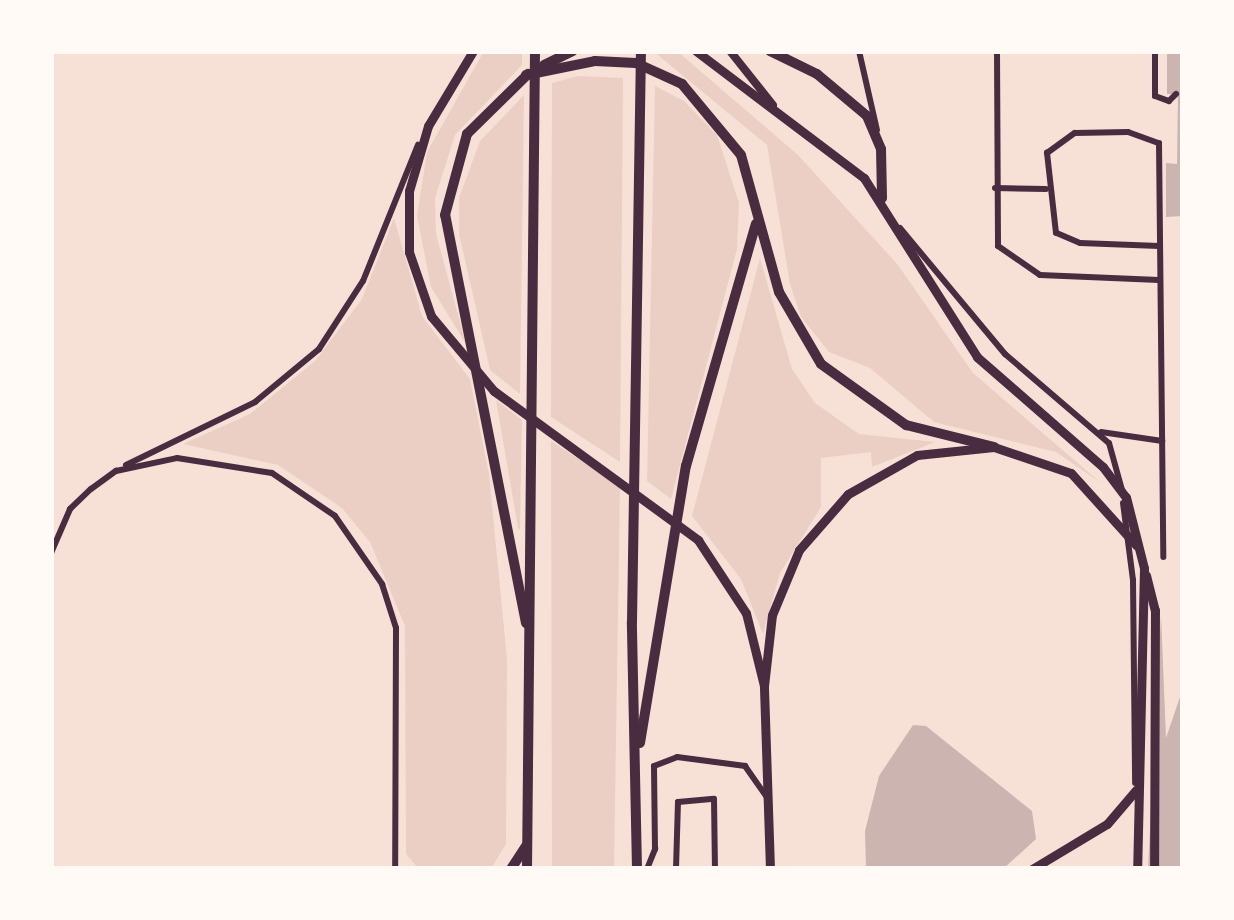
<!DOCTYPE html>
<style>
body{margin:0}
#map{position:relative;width:1234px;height:920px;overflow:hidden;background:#f7e1d7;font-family:"Alegreya Sans",sans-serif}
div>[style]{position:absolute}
.green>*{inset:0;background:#ebcfc5}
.building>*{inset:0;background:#ccb4b1}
.minor>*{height:6px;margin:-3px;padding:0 3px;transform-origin:3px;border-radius:3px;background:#4a2c40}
.tertiary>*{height:8px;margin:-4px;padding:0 4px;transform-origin:4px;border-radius:4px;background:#4a2c40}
.secondary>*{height:9px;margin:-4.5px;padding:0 4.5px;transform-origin:4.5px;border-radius:4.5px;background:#4a2c40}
.primary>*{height:10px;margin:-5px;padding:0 5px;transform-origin:5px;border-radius:5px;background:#4a2c40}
span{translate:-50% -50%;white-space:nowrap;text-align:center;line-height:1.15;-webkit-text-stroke:12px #fffaf5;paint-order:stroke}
.frame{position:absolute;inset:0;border:54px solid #fffaf5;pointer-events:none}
</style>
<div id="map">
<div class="green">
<i style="clip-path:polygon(484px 51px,522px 51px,522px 65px,455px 135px,435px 198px,436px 234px,466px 344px,431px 287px,417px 216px,427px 152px)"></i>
<i style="clip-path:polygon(653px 51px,677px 51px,798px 155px,898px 265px,973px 373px,1101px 483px,1056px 452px,934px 422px,870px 368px,829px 352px,801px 317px,790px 284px,767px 145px)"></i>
<i style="clip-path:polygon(578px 76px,623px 78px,620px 462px,551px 417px,552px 83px)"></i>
<i style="clip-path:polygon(655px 86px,684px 101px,717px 135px,739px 203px,737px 249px,671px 499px,647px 481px)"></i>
<i style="clip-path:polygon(524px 95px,520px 394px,490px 370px,459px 234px,459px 198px,480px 141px)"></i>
<i style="clip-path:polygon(394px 218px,422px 316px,470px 379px,489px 474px,507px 659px,506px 844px,491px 869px,419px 869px,406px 854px,405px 626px,370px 542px,342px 508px,278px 465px,183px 444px,250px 414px,315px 361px,362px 299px)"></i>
<i style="clip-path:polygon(760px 258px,792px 369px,815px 403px,859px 434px,935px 442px,872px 467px,871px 452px,821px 458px,821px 507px,780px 573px,763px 634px,741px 579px,692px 516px)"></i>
<i style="clip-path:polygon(496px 400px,522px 420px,520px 530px,518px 528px)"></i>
<i style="clip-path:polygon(551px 441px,620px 486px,614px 869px,552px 869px)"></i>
</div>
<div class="building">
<i style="clip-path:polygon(1167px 51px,1183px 51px,1183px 216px,1166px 217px,1166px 163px,1177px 164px,1178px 94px,1167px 94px)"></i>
<i style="clip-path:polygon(1161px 615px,1166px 738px,1183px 688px,1183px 869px,1148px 869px)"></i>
<i style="clip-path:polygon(913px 725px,926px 726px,1032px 811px,1036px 839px,1003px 869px,866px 869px,865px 831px,879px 776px)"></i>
</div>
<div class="minor">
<i style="left:859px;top:51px;width:81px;rotate:77.2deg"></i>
<i style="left:997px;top:51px;width:195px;rotate:89.7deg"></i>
<i style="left:998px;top:246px;width:51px;rotate:34.6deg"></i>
<i style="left:1040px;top:275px;width:119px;rotate:2.4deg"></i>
<i style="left:1155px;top:51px;width:45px;rotate:90deg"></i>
<i style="left:1155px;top:96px;width:15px;rotate:20deg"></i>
<i style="left:1169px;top:101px;width:10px;rotate:-45deg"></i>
<i style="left:995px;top:188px;width:51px;rotate:1.1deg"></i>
<i style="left:900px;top:228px;width:164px;rotate:50.2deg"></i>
<i style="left:1005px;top:354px;width:137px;rotate:40.6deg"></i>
<i style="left:1109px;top:443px;width:49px;rotate:74.5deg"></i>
<i style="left:1159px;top:246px;width:79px;rotate:-177.8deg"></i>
<i style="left:1080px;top:243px;width:26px;rotate:-157deg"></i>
<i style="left:1056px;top:233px;width:81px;rotate:-96.4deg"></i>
<i style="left:1047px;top:153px;width:34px;rotate:-36deg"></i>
<i style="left:1075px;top:133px;width:53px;rotate:-1.1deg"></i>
<i style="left:1128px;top:132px;width:33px;rotate:20deg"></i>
<i style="left:1159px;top:143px;width:414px;rotate:89.4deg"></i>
<i style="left:1101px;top:432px;width:62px;rotate:8.4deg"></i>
<i style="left:126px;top:465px;width:144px;rotate:-26deg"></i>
<i style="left:255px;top:402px;width:83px;rotate:-39.6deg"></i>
<i style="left:319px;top:349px;width:81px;rotate:-57.1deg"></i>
<i style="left:363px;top:281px;width:147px;rotate:-68deg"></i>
<i style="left:1123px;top:503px;width:78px;rotate:82.6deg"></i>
<i style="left:1133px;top:580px;width:203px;rotate:89.4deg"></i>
<i style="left:51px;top:553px;width:48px;rotate:-66.6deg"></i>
<i style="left:70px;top:509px;width:29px;rotate:-44deg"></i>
<i style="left:91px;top:489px;width:31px;rotate:-36deg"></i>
<i style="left:116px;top:471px;width:62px;rotate:-12deg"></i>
<i style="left:177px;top:458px;width:96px;rotate:9deg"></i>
<i style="left:272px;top:473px;width:76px;rotate:34.3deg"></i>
<i style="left:335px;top:516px;width:83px;rotate:55.3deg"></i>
<i style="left:382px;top:584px;width:46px;rotate:72.3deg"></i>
<i style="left:396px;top:628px;width:241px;rotate:90.2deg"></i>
<i style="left:647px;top:869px;width:22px;rotate:-68deg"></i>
<i style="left:655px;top:849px;width:83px;rotate:-90.7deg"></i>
<i style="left:654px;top:766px;width:25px;rotate:-21deg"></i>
<i style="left:677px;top:757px;width:69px;rotate:7.5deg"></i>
<i style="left:745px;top:766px;width:39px;rotate:55deg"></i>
<i style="left:676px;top:869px;width:67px;rotate:-88.3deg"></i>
<i style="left:678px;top:802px;width:36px;rotate:-5deg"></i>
<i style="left:714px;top:799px;width:70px;rotate:89.2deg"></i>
</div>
<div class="tertiary">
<i style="left:730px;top:51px;width:69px;rotate:51.5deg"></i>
</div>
<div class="secondary">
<i style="left:473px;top:51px;width:87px;rotate:121deg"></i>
<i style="left:428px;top:126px;width:68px;rotate:106.3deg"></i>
<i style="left:409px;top:191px;width:61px;rotate:90deg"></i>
<i style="left:409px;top:252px;width:68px;rotate:71deg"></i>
<i style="left:431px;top:316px;width:98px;rotate:50deg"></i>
<i style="left:494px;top:391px;width:253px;rotate:36.1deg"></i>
<i style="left:698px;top:540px;width:87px;rotate:56.7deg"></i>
<i style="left:746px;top:613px;width:75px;rotate:76.1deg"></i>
<i style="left:696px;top:51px;width:211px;rotate:37.1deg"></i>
<i style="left:864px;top:178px;width:212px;rotate:57.7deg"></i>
<i style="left:977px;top:357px;width:167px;rotate:41.1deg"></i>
<i style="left:1103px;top:467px;width:38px;rotate:53deg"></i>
<i style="left:1126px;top:497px;width:73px;rotate:75.8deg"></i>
<i style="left:1144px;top:568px;width:301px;rotate:91.3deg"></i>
<i style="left:1146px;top:575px;width:36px;rotate:76deg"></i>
<i style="left:1155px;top:610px;width:259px;rotate:90.2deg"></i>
<i style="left:770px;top:869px;width:183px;rotate:-91.9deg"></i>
<i style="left:764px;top:686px;width:71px;rotate:-83.6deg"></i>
<i style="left:772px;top:615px;width:70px;rotate:-67.4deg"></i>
<i style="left:799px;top:550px;width:74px;rotate:-48.8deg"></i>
<i style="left:848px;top:494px;width:79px;rotate:-29.5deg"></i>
<i style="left:917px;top:455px;width:77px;rotate:-5.9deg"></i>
<i style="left:994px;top:447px;width:81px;rotate:18.7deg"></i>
<i style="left:1071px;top:473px;width:98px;rotate:47.9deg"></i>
<i style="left:1032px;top:869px;width:87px;rotate:-31deg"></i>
<i style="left:1107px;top:824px;width:45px;rotate:-49.5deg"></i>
</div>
<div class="primary">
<i style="left:770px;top:51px;width:52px;rotate:26.1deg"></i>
<i style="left:817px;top:74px;width:65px;rotate:40deg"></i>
<i style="left:867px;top:116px;width:36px;rotate:67deg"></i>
<i style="left:881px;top:149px;width:49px;rotate:88.8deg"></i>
<i style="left:544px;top:65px;width:32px;rotate:-26deg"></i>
<i style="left:526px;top:75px;width:70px;rotate:-11.5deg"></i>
<i style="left:595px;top:61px;width:41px;rotate:2.8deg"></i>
<i style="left:636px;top:63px;width:51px;rotate:24.5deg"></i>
<i style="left:682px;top:84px;width:92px;rotate:50.3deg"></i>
<i style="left:741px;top:155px;width:142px;rotate:74.5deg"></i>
<i style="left:779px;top:292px;width:83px;rotate:59.7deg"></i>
<i style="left:821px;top:364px;width:105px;rotate:35.7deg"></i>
<i style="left:906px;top:425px;width:91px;rotate:14deg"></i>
<i style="left:526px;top:623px;width:416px;rotate:-101.2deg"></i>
<i style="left:445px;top:215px;width:84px;rotate:-74.8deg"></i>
<i style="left:467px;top:134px;width:86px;rotate:-44.5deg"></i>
<i style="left:640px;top:743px;width:281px;rotate:-80.6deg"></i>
<i style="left:686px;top:466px;width:252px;rotate:-73.9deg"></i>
<i style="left:511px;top:869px;width:27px;rotate:-57deg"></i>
<i style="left:527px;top:869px;width:818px;rotate:-89.44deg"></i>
<i style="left:637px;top:869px;width:247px;rotate:-91.2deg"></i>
<i style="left:632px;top:622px;width:571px;rotate:-89.1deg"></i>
</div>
<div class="frame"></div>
</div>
